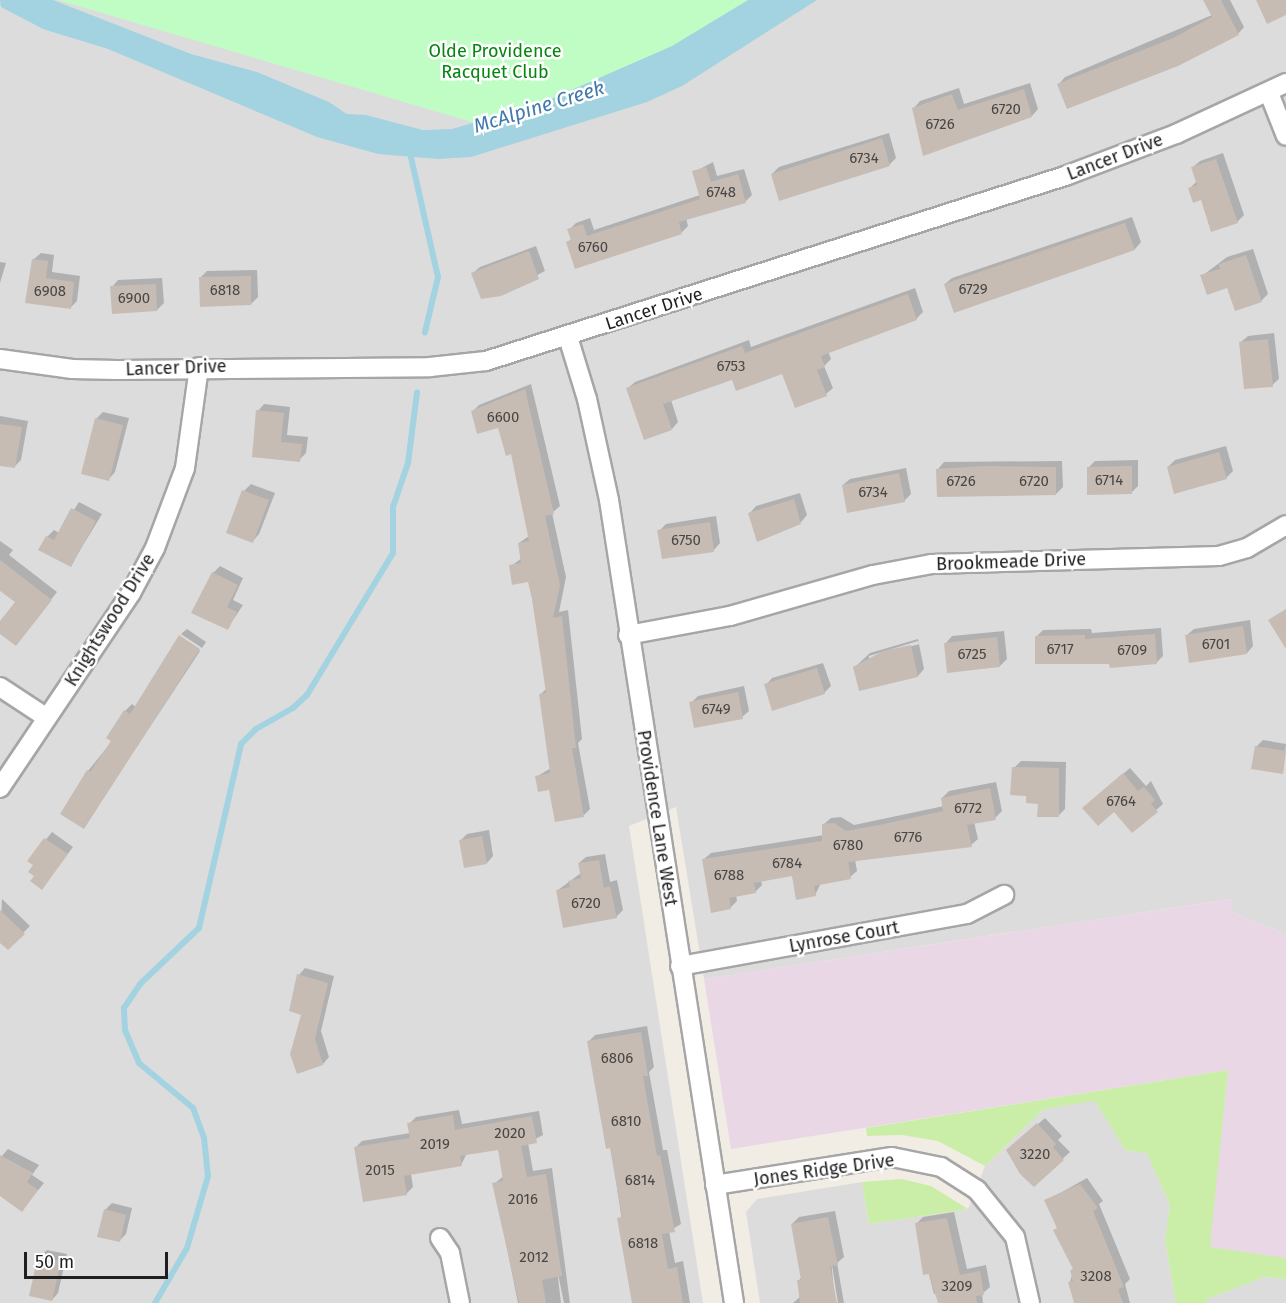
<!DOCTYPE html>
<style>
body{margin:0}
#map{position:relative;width:1286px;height:1303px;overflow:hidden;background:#f1ede5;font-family:"Fira Sans",sans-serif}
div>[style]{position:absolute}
.residential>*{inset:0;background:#dddcdc}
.industrial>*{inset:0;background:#ead7e6}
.grass>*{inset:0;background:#caeda8}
.park>*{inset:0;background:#c0fdc5}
.water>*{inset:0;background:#a3d3e1}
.shadow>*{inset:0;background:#0003}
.stream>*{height:6px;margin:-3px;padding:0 3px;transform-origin:3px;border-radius:3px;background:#a3d3e1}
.building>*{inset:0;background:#c6bcb4}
.roads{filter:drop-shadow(2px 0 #a6a6a6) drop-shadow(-2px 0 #a6a6a6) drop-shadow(0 2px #a6a6a6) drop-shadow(0 -2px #a6a6a6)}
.minor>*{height:18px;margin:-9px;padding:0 9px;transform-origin:9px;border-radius:9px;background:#fff}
span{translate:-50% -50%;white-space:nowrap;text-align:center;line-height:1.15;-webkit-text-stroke:5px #fff;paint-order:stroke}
.number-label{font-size:15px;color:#494644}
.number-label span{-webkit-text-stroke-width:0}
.park-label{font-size:18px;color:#05860f}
.street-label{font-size:18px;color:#1f1f1f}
.water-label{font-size:20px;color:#4279ad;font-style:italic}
.scale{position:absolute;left:24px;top:1252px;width:144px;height:27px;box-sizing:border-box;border:3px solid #1f1f1f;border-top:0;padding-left:8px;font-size:18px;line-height:21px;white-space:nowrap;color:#1f1f1f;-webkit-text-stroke:4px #fff;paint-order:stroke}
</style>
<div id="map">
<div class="residential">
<i style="clip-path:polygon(0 0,1286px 0,1286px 934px,1231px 912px,1231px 899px,704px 979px,676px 807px,629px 826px,703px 1303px,0 1303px)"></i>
<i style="clip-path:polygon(1095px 1100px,1125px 1150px,1147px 1153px,1170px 1205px,1165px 1240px,1176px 1303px,760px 1303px,746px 1212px,757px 1199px,862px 1182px,869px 1224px,968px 1209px,985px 1166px,1044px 1109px)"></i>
<i style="clip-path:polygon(1264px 1277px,1286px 1279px,1286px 1303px,1206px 1303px,1207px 1299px)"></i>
</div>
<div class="industrial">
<i style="clip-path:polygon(1232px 899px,1231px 912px,1286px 934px,1286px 1259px,1209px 1247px,1228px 1070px,731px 1149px,704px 979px)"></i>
</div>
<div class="grass">
<i style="clip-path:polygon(1228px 1070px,1210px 1247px,1286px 1258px,1286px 1279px,1264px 1277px,1207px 1299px,1206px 1303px,1176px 1303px,1165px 1240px,1170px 1205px,1147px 1153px,1125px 1150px,1095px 1101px,1044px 1109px,985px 1166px,938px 1141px,902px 1135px,867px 1136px,866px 1128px)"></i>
<i style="clip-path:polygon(902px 1179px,931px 1186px,968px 1209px,869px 1224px,862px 1182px)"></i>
</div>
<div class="park">
<i style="clip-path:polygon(58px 0,786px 0,499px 130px)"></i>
</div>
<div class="water">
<i style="clip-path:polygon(0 0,53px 0,191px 54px,257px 72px,329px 102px,347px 114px,366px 115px,423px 130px,452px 129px,544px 102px,672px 46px,748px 0,817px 0,682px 86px,647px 102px,471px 157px,438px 159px,378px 154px,317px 137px,108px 49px,43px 29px,1px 7px)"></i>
</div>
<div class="shadow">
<i style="clip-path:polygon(1206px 0,1230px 0,1244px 27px,1238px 34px,1059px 84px,1065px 77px,1212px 15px)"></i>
<i style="clip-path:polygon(1030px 83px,1038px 109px,1032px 116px,914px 108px,920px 101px,959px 88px,964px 104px)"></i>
<i style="clip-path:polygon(889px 133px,896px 158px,890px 164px,780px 199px,772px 174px,779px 167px)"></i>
<i style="clip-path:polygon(1223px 153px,1244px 215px,1237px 222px,1190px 188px,1197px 181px,1193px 167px,1200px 161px)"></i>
<i style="clip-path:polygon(713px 162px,717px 176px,744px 169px,752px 195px,745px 202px,686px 218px,688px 226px,682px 232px,576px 267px,567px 243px,572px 238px,569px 230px,576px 223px,590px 218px,594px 230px,700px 195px,694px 172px)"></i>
<i style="clip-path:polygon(1132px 217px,1141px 242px,1135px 249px,954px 311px,945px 284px,952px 278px)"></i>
<i style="clip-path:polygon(536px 246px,545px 271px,501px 294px,473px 273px,480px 267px)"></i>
<i style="clip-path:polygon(1253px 249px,1268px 294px,1261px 301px,1202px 276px,1227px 257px)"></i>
<i style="clip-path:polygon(41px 253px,54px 255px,52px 272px,80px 276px,77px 301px,70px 308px,27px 301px,34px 259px)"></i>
<i style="clip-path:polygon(0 262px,6px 263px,0 283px)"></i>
<i style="clip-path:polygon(257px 270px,258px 297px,251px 304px,200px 278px,207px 271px)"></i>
<i style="clip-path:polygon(162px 278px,164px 303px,157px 310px,112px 287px,118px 280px)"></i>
<i style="clip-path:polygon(915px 288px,923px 312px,916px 319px,828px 351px,831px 359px,824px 366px,833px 388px,826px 394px,783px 372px,733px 378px,671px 400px,678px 422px,672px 429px,628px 388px,635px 382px,749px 340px,751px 347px)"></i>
<i style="clip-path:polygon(1274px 333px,1279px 379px,1272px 385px,1241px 342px,1248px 336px)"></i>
<i style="clip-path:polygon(531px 384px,560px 506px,552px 513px,566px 577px,559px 612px,568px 610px,582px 739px,578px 743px,590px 809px,584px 815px,536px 777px,551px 768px,541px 694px,547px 688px,529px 580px,511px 566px,522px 558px,519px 543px,529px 536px,512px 452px,499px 426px,472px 412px,479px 405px)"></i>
<i style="clip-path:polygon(264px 404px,290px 407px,287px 435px,308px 437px,306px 453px,299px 460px,253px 456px,258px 411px)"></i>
<i style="clip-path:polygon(103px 412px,129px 418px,115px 472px,109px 479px,96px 419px)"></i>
<i style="clip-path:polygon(0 416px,28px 421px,21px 460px,14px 467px,0 464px)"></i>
<i style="clip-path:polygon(1226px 446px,1233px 471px,1226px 478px,1168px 467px,1175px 460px)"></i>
<i style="clip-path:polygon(1138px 460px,1138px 486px,1131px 493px,1088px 468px,1095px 461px)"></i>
<i style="clip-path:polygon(1062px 461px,1063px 487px,1056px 494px,938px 469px,944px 462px)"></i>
<i style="clip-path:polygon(906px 468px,911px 494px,904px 501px,843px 485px,850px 479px)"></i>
<i style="clip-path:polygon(251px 484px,275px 493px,259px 534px,253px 541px,244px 491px)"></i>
<i style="clip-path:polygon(800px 493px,807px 515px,801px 522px,758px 540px,750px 513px,756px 506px)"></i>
<i style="clip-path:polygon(79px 502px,102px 514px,71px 565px,47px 537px,54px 530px,59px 533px)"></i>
<i style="clip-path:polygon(716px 516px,720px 543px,714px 550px,659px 531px,666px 524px)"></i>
<i style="clip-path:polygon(0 541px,13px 550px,9px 555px,57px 592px,16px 644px,0 632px,0 624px,17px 602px,0 578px)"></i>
<i style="clip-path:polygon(220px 566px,243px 578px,233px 600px,243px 605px,227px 629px,213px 573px)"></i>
<i style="clip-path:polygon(1250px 620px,1253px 646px,1247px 653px,1187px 635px,1194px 629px)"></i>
<i style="clip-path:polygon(1161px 628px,1163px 656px,1156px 663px,1111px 662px,1036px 637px,1043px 630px,1091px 629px,1092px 633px)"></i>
<i style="clip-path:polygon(187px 629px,206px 642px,202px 648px,181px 634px)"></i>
<i style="clip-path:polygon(1004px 631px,1007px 659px,1000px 666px,946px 643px,952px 636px)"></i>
<i style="clip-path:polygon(179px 637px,200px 651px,84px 827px,88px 771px,113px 740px,108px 737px,125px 711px,132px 704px,136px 707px)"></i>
<i style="clip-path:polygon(evenodd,918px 639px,924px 669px,918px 676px,855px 667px,870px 653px,918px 639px,918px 641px,919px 644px,869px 659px,869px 656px,918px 641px)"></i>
<i style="clip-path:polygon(823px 663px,831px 686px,824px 693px,766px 685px,772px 678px)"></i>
<i style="clip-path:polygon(744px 686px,749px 711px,742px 717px,691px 703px,698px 696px)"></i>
<i style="clip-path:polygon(1263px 740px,1286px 744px,1283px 772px,1256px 747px)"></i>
<i style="clip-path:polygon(1021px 761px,1066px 762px,1065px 809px,1058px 816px,1028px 795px,1014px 768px)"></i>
<i style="clip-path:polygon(1130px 768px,1146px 786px,1151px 781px,1163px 804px,1132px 831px,1114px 810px,1091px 801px)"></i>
<i style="clip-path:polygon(996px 782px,1002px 811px,995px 818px,974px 822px,978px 839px,971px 845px,855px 860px,857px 871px,850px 877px,821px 883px,815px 895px,793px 874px,761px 880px,762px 885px,755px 892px,736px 895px,737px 901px,730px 908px,704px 859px,711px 853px,824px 835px,824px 824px,831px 818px,841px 817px,854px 825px,944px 806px,942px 798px,949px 791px)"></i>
<i style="clip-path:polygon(489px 830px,493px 856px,487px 863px,461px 840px,467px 834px)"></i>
<i style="clip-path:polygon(52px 832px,73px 847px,42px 888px,35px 865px,29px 861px)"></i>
<i style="clip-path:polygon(605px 854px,610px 882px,617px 880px,623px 910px,616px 917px,558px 890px,581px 873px,579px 863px,586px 857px)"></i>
<i style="clip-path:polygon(2px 899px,30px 926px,8px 948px,0 940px)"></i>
<i style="clip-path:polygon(305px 968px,334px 976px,321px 1031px,329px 1057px,323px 1064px,303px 1014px,299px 975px)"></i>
<i style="clip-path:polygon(647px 1026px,654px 1067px,649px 1072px,663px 1150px,667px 1150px,681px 1224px,669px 1231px,675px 1263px,683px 1261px,690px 1303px,634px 1303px,611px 1147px,588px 1042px,595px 1035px)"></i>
<i style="clip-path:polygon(459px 1110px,462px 1124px,539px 1111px,543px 1135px,528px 1143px,533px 1171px,552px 1168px,570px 1303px,564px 1303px,557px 1269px,561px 1303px,518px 1303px,494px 1184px,504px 1176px,499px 1148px,467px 1153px,461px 1165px,411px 1174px,413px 1187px,406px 1194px,355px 1148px,362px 1141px,410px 1133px,409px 1124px,416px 1117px)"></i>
<i style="clip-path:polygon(1045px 1118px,1062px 1136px,1058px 1140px,1070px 1152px,1034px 1185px,1015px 1144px)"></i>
<i style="clip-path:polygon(8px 1149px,39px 1165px,32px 1175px,44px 1183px,22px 1210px,0 1195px,0 1158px)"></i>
<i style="clip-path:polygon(1087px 1178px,1103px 1201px,1099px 1204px,1130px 1279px,1125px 1284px,1130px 1303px,1082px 1303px,1070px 1282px,1074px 1268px,1046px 1201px)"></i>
<i style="clip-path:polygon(112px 1203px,132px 1208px,126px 1234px,119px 1241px,105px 1210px)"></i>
<i style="clip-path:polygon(835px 1211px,844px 1257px,837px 1263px,844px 1303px,838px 1303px,831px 1259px,835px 1303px,793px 1303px,800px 1297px,798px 1281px,802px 1277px,792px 1224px,799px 1217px)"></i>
<i style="clip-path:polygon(954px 1212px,967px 1269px,986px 1265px,990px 1287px,982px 1294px,983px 1303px,940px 1303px,938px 1293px,934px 1294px,916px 1224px,923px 1217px)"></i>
<i style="clip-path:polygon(47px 1250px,67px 1254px,58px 1293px,52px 1300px,31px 1295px,40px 1256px)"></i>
</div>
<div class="stream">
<i style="left:410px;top:153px;width:127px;rotate:77.3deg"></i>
<i style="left:438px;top:277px;width:57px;rotate:103.3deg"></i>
<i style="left:155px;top:1303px;width:64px;rotate:-59.8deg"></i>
<i style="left:187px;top:1248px;width:75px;rotate:-73.7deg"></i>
<i style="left:208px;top:1176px;width:38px;rotate:-96deg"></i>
<i style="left:204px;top:1138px;width:32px;rotate:-110deg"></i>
<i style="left:193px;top:1108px;width:70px;rotate:-140.2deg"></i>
<i style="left:139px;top:1063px;width:36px;rotate:-113deg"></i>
<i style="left:125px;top:1030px;width:22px;rotate:-93deg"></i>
<i style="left:124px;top:1008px;width:29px;rotate:-56deg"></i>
<i style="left:140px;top:984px;width:81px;rotate:-43.5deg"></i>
<i style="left:199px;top:928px;width:189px;rotate:-77.1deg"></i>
<i style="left:241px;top:744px;width:21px;rotate:-45deg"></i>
<i style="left:256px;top:729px;width:43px;rotate:-29.6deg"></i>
<i style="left:293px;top:708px;width:19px;rotate:-43deg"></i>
<i style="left:307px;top:695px;width:166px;rotate:-58.8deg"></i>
<i style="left:393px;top:553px;width:46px;rotate:-90deg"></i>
<i style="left:393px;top:507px;width:46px;rotate:-71.2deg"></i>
<i style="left:408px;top:463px;width:71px;rotate:-82.7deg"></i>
</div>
<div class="building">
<i style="clip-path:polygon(1203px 0,1221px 0,1239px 35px,1178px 66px,1067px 109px,1057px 84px,1173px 38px,1212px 17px)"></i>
<i style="clip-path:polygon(1256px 0,1286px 0,1286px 15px,1267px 24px)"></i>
<i style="clip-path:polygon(1024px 89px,1032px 117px,923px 156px,912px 108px,952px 94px,958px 110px)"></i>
<i style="clip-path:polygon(882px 138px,890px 166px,779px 201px,771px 174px)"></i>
<i style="clip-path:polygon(1216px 159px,1238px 223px,1211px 232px,1201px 200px,1193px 203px,1188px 188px,1197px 185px,1191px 167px)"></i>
<i style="clip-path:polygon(706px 167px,711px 182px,738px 174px,746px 203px,679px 222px,682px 234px,575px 269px,566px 242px,571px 240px,567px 229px,583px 224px,587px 236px,700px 199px,692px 171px)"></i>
<i style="clip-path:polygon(1125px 223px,1135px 250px,954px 313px,944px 284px)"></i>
<i style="clip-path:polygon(529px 251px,539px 279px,501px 296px,481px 299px,471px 273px)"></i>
<i style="clip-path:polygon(1246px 255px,1262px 302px,1235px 311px,1227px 288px,1207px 295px,1200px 275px,1220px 269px,1219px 264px)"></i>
<i style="clip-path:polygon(32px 259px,48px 261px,46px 278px,74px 282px,71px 309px,25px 303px)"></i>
<i style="clip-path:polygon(251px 276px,251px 305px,200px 307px,199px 277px)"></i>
<i style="clip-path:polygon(156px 284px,157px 311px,112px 314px,110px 286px)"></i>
<i style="clip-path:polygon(908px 294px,917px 320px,821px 356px,825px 367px,817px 370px,827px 396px,795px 408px,782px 374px,736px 391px,732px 380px,663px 404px,672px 430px,644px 440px,626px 388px,742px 346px,745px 353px)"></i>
<i style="clip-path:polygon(1268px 339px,1273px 387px,1244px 389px,1239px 342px)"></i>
<i style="clip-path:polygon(525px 389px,554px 514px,545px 516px,560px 585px,553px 618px,562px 616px,576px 748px,572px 748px,584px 817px,555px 822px,549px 790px,538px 792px,535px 776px,550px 773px,539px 694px,546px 693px,532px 599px,528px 582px,512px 585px,509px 565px,521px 563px,518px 543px,529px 541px,511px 454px,506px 456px,498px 428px,477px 434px,471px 411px)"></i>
<i style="clip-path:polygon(256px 410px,284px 413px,281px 442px,302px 444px,300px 462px,252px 457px)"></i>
<i style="clip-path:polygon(95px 418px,123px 425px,109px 481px,81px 474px)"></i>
<i style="clip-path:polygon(0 424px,22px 427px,15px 468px,0 466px)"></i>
<i style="clip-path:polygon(1219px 452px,1227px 479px,1174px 494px,1167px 467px)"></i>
<i style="clip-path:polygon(984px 466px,1056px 467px,1056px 495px,937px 497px,936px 469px)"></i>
<i style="clip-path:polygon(1132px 466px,1132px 494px,1087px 495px,1087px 467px)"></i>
<i style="clip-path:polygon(899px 473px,905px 502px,847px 513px,842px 485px)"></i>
<i style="clip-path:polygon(242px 490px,269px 500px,253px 543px,226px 533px)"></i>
<i style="clip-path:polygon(794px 499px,801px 524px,757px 542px,748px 513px)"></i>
<i style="clip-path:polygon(71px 508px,96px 521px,71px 567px,38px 550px,46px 536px,54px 540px)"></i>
<i style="clip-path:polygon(710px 522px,714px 552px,662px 559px,657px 530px)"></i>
<i style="clip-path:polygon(0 560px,52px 600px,16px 646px,0 634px,0 621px,15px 602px,0 591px)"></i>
<i style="clip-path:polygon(212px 572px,238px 585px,227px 607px,237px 612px,228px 630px,191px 613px)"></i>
<i style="clip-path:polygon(1286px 609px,1286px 649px,1268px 620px)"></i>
<i style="clip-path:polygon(1243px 626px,1247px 654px,1189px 663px,1185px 635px)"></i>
<i style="clip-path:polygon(1155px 634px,1157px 664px,1110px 668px,1109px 664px,1035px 664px,1035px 636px,1085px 635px,1085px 639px)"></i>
<i style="clip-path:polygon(179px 635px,200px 649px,84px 829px,60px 814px,87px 770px,90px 772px,111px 741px,106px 738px,124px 710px,130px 714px)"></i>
<i style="clip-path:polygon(997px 637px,1000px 667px,947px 673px,944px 643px)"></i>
<i style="clip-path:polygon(911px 645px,918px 677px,859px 691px,853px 667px,883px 651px)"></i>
<i style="clip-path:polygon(817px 668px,825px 694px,772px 711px,764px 684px)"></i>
<i style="clip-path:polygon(738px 692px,743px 719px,694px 728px,689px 702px)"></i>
<i style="clip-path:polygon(1255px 746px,1286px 751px,1283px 774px,1251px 769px)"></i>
<i style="clip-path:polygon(1012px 767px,1059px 768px,1059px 817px,1037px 817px,1038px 804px,1026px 803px,1026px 796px,1010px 795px)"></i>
<i style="clip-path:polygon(1123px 773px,1138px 791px,1144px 787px,1155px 800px,1151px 804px,1158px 812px,1132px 833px,1114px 812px,1098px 826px,1082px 808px)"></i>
<i style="clip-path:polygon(990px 788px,996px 820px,967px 825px,972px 847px,848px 862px,851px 879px,814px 886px,816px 896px,796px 900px,792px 876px,754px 883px,756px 893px,729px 898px,731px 909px,711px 913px,702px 859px,822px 841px,822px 824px,834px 823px,846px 831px,879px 825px,943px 811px,941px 798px)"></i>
<i style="clip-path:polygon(482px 836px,487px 864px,464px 868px,459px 840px)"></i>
<i style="clip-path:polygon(44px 838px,68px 854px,42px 890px,30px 881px,34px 876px,28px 872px,33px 865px,27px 861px)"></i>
<i style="clip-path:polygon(599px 860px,604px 888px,610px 886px,617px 918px,563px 928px,556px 890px,570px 887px,568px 881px,581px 878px,578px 863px)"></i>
<i style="clip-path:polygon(0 910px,25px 934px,8px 950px,0 943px)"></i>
<i style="clip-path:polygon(297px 974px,328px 983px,315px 1039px,323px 1065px,297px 1074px,290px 1054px,301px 1015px,289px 1011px)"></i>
<i style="clip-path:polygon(641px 1032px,648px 1076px,643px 1076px,657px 1156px,660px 1155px,675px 1232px,662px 1234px,668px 1269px,677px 1267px,683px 1303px,632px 1303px,617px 1218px,622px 1217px,610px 1148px,606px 1149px,587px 1041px)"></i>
<i style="clip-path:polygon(453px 1115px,455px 1130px,532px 1116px,537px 1143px,521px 1146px,527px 1177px,546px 1174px,562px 1276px,542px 1280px,546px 1303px,519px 1303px,492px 1183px,503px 1181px,498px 1150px,460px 1156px,462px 1166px,404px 1176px,407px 1195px,363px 1202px,354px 1147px,410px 1138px,407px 1123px)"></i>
<i style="clip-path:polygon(1037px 1123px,1056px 1144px,1053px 1147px,1064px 1160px,1034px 1187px,1020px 1174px,1006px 1150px)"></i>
<i style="clip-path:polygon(0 1155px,33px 1173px,27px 1182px,38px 1190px,22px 1212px,0 1196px)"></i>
<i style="clip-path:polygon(1080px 1184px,1098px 1208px,1093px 1211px,1124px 1287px,1118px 1289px,1123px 1303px,1074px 1303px,1068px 1282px,1073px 1281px,1070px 1270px,1073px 1269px,1053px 1230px,1057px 1228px,1044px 1200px)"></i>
<i style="clip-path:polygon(104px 1209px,126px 1215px,120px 1242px,97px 1237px)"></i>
<i style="clip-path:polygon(828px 1217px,838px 1265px,830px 1266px,837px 1303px,800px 1303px,797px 1280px,801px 1280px,791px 1224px)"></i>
<i style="clip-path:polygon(947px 1218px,960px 1275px,980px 1271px,984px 1295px,976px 1296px,977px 1303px,938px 1303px,929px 1274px,923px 1275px,915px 1223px)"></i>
<i style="clip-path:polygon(38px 1256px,61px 1261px,52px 1301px,29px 1296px)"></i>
</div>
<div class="roads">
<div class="minor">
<i style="left:1269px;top:93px;width:46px;rotate:68.4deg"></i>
<i style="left:568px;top:337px;width:65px;rotate:73deg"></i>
<i style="left:587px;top:399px;width:103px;rotate:77.7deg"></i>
<i style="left:609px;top:500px;width:813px;rotate:81.15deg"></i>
<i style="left:0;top:359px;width:73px;rotate:7.9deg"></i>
<i style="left:72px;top:369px;width:45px;rotate:1.3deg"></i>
<i style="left:117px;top:370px;width:313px;rotate:-0.5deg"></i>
<i style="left:430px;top:367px;width:56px;rotate:-6.1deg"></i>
<i style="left:486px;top:361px;width:608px;rotate:-17.72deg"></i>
<i style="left:1065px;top:176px;width:119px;rotate:-20.7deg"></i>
<i style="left:1176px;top:134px;width:121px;rotate:-24.9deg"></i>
<i style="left:628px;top:635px;width:104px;rotate:-10.6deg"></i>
<i style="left:730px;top:616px;width:149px;rotate:-16deg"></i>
<i style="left:873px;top:575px;width:59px;rotate:-10.7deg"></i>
<i style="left:931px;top:564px;width:288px;rotate:-1.6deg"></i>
<i style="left:1219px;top:556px;width:29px;rotate:-16deg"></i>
<i style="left:1247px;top:548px;width:45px;rotate:-30.5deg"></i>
<i style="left:0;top:687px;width:56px;rotate:33.4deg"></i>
<i style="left:0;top:788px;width:235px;rotate:-56.1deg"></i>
<i style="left:131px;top:593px;width:51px;rotate:-61.9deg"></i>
<i style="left:155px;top:548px;width:85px;rotate:-69.4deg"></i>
<i style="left:185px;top:468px;width:102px;rotate:-82.1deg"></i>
<i style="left:680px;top:966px;width:292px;rotate:-10.3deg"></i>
<i style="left:967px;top:914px;width:42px;rotate:-27.2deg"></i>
<i style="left:715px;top:1185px;width:179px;rotate:-9deg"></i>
<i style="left:892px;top:1157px;width:50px;rotate:11.5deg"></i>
<i style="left:941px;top:1167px;width:43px;rotate:32.6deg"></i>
<i style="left:977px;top:1190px;width:60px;rotate:51deg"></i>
<i style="left:1015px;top:1237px;width:68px;rotate:77.2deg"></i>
<i style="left:440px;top:1238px;width:18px;rotate:56deg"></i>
<i style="left:450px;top:1253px;width:51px;rotate:78.7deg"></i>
</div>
</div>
<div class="number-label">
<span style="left:1006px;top:110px">6720</span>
<span style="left:940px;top:125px">6726</span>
<span style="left:864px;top:159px">6734</span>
<span style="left:721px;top:193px">6748</span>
<span style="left:593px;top:248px">6760</span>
<span style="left:973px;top:290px">6729</span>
<span style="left:225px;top:291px">6818</span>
<span style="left:50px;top:292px">6908</span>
<span style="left:134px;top:299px">6900</span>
<span style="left:731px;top:367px">6753</span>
<span style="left:503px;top:418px">6600</span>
<span style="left:1109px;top:481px">6714</span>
<span style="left:961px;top:482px">6726</span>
<span style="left:1034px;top:482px">6720</span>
<span style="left:873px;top:493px">6734</span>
<span style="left:686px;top:541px">6750</span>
<span style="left:1216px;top:645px">6701</span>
<span style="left:1060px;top:650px">6717</span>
<span style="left:1132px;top:651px">6709</span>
<span style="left:972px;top:655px">6725</span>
<span style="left:716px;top:710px">6749</span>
<span style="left:1121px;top:802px">6764</span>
<span style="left:968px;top:809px">6772</span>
<span style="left:908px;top:838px">6776</span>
<span style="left:848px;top:846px">6780</span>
<span style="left:787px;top:864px">6784</span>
<span style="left:729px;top:876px">6788</span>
<span style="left:586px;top:904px">6720</span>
<span style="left:617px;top:1059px">6806</span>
<span style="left:626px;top:1122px">6810</span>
<span style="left:510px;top:1134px">2020</span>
<span style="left:435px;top:1145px">2019</span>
<span style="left:1035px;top:1155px">3220</span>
<span style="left:380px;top:1171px">2015</span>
<span style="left:640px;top:1181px">6814</span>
<span style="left:523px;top:1200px">2016</span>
<span style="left:643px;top:1244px">6818</span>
<span style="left:534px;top:1258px">2012</span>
<span style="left:1096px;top:1277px">3208</span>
<span style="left:957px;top:1287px">3209</span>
</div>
<div class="park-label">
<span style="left:495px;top:62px">Olde Providence<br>Racquet Club</span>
</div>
<div class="street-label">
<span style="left:1115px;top:157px;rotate:-21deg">Lancer Drive</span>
<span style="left:654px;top:309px;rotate:-18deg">Lancer Drive</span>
<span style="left:176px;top:368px;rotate:-2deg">Lancer Drive</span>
<span style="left:1011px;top:562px;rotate:-2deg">Brookmeade Drive</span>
<span style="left:110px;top:620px;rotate:-58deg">Knightswood Drive</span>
<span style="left:657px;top:818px;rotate:81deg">Providence Lane West</span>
<span style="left:844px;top:937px;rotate:-10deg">Lynrose Court</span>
<span style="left:824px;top:1170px;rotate:-8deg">Jones Ridge Drive</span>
</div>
<div class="water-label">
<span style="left:539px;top:107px;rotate:-17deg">McAlpine Creek</span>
</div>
<div class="scale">50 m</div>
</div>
